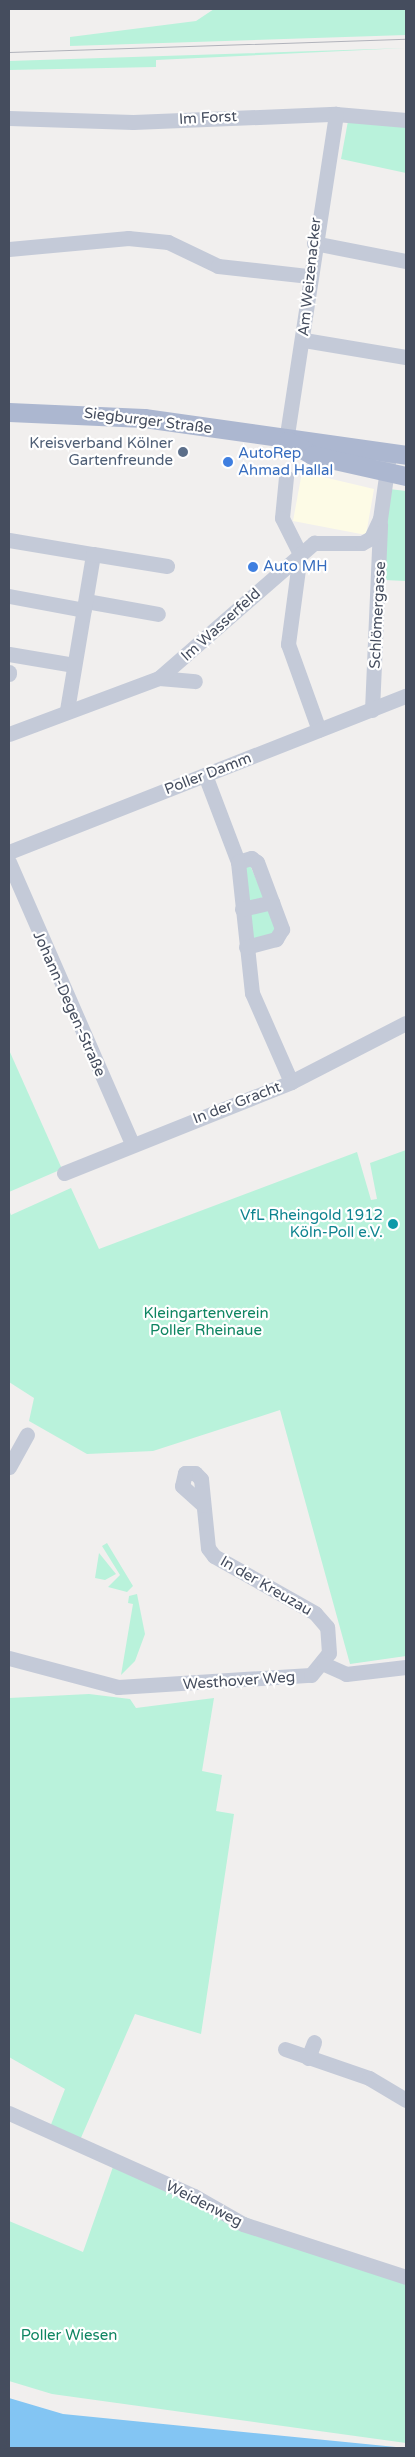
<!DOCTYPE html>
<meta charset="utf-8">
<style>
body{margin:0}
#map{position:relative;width:415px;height:2457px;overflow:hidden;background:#f1efee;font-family:"Varela Round",sans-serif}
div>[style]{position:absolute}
.commercial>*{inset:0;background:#fdfbe6}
.green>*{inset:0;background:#b9f2db}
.water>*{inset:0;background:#83c5f3}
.minor>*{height:15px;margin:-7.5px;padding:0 7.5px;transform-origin:7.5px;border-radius:7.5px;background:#c4cad8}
.major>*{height:19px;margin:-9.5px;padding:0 9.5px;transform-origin:9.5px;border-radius:9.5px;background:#acb7d0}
.tram>*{height:1px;margin:-0.5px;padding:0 0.5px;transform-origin:0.5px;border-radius:0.5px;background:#b0b2ba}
.dots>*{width:14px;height:14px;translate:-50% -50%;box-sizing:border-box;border:2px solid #fff;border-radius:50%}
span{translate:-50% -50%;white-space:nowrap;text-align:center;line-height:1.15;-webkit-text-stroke:4.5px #fff;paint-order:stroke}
.street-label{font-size:15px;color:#454d5e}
.service-label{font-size:15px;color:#4e5e75}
.right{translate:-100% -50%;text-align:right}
.shop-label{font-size:15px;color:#366cbe}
.left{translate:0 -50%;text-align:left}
.culture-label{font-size:15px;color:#0d838f}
.park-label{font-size:15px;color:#0f8562}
.frame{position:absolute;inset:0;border:10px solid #454d5e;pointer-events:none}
</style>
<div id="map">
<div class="commercial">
<i style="clip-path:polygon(302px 472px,374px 489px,366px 535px,293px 521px)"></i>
</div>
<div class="green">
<i style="clip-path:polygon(214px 9px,406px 9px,406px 35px,70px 46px,70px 37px,196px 21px)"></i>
<i style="clip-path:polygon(406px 48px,156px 60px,156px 67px,9px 70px,9px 61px)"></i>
<i style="clip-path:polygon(348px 121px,406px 126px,406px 173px,341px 159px)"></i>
<i style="clip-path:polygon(389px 489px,406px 491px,406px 581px,384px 580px)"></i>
<i style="clip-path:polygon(249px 863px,264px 897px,248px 902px,243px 865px)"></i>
<i style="clip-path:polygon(268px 908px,277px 932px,252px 942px,248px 913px)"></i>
<i style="clip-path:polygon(9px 1050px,62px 1169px,9px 1192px)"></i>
<i style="clip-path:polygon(406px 1150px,406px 1656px,350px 1664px,280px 1410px,153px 1451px,87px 1454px,29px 1421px,34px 1398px,9px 1382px,9px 1210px,11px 1215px,71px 1188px,99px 1249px,357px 1152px,371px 1200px,377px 1199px,370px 1163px)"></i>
<i style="clip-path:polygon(107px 1543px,133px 1586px,127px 1592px,108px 1587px,120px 1575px,102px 1546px)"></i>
<i style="clip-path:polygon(99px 1553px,116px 1574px,105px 1580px,95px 1578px)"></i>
<i style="clip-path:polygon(137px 1594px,145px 1634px,135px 1661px,121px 1675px,133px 1604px,128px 1603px,129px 1596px)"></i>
<i style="clip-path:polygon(89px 1694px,130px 1699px,136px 1708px,214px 1698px,202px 1771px,222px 1775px,216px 1811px,234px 1814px,201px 2034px,135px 2014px,80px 2140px,50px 2127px,65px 2089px,9px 2057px,9px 1698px)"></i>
<i style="clip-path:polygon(114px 2164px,406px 2282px,406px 2443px,52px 2394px,9px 2381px,9px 2221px,83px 2252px)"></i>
</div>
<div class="water">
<i style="clip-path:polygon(9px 2398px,63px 2414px,406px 2448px,9px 2448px)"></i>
</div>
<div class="minor">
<i style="left:9px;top:118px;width:124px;rotate:1.8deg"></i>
<i style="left:133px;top:122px;width:203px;rotate:-2.3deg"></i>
<i style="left:336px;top:114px;width:70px;rotate:4.9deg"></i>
<i style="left:314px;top:243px;width:94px;rotate:11.1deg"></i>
<i style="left:9px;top:249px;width:120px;rotate:-5.3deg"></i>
<i style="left:128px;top:238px;width:40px;rotate:5.7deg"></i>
<i style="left:168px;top:242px;width:55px;rotate:25.6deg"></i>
<i style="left:218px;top:266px;width:92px;rotate:6.3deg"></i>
<i style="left:304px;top:340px;width:103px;rotate:9.5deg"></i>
<i style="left:286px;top:441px;width:331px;rotate:-81.3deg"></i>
<i style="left:286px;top:477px;width:41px;rotate:95.6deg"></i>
<i style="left:282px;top:518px;width:40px;rotate:63.4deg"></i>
<i style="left:300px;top:554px;width:91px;rotate:97.6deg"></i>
<i style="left:288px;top:644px;width:91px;rotate:70.2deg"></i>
<i style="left:9px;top:540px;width:85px;rotate:9.5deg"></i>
<i style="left:9px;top:596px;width:76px;rotate:10.6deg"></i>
<i style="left:86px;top:601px;width:73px;rotate:10.2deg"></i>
<i style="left:9px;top:654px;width:66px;rotate:9.6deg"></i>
<i style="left:9px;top:672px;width:2px;rotate:90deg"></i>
<i style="left:159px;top:678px;width:36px;rotate:5deg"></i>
<i style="left:67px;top:710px;width:158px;rotate:-80.5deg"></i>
<i style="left:93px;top:554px;width:75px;rotate:9.2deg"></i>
<i style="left:372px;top:710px;width:186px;rotate:-87.5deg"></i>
<i style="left:9px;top:734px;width:160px;rotate:-20.5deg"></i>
<i style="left:159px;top:678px;width:206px;rotate:-41.1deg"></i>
<i style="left:314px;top:543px;width:48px"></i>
<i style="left:362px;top:543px;width:10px;rotate:-29deg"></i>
<i style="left:371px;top:538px;width:21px;rotate:-65deg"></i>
<i style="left:380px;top:519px;width:58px;rotate:-82deg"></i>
<i style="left:205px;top:775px;width:93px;rotate:69.2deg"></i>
<i style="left:238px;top:862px;width:132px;rotate:83.9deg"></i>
<i style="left:252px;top:993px;width:97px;rotate:66.3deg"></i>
<i style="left:9px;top:852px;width:427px;rotate:-21.5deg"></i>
<i style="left:9px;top:862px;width:308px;rotate:66.4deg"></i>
<i style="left:238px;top:862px;width:14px;rotate:-17deg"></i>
<i style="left:251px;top:858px;width:7px;rotate:34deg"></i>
<i style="left:257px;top:862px;width:72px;rotate:69.5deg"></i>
<i style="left:282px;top:929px;width:12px;rotate:121deg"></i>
<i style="left:276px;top:939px;width:31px;rotate:165deg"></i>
<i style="left:242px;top:909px;width:31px;rotate:-13deg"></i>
<i style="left:64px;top:1173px;width:245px;rotate:-21.8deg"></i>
<i style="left:291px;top:1082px;width:129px;rotate:-27.2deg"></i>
<i style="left:9px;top:1467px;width:37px;rotate:-61deg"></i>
<i style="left:9px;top:1658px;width:113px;rotate:14.9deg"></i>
<i style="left:118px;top:1687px;width:193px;rotate:-3.6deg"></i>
<i style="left:311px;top:1675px;width:28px;rotate:-51deg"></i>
<i style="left:329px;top:1653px;width:26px;rotate:-94deg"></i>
<i style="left:327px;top:1627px;width:18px;rotate:-131deg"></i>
<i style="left:315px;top:1613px;width:116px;rotate:-150.6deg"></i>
<i style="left:214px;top:1556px;width:10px;rotate:-127deg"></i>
<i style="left:208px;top:1548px;width:69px;rotate:-95.8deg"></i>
<i style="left:201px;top:1479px;width:8px;rotate:-135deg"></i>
<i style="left:195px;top:1473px;width:10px;rotate:180deg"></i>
<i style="left:185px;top:1473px;width:13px;rotate:103deg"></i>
<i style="left:182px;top:1486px;width:28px;rotate:42deg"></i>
<i style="left:324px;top:1664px;width:24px;rotate:24deg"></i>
<i style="left:346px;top:1674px;width:60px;rotate:-6.7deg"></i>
<i style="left:285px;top:2049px;width:89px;rotate:19deg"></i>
<i style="left:369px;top:2078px;width:43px;rotate:30.7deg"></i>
<i style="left:308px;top:2058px;width:17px;rotate:-69deg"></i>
<i style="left:9px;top:2113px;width:203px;rotate:24.2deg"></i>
<i style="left:194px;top:2196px;width:56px;rotate:29.7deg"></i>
<i style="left:243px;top:2224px;width:171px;rotate:18deg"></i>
</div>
<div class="major">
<i style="left:9px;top:412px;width:135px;rotate:2.5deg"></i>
<i style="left:144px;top:418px;width:265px;rotate:8deg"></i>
<i style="left:288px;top:441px;width:28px;rotate:30deg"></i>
<i style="left:312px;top:455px;width:96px;rotate:12.6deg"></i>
</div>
<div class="tram">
<i style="left:9px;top:52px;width:397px;rotate:-1.9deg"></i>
</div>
<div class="dots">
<i style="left:183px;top:452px;background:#5c6f8a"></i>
<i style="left:228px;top:462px;background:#3f7fe0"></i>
<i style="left:253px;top:567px;background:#3f7fe0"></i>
<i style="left:393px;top:1224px;background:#0f9aa8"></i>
</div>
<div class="street-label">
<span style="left:208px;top:118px;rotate:-3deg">Im Forst</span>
<span style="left:310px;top:277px;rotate:-84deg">Am Weizenacker</span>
<span style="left:148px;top:421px;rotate:7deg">Siegburger Straße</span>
<span style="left:378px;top:615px;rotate:-87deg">Schlömergasse</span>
<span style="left:221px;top:625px;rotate:-42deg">Im Wasserfeld</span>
<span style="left:208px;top:774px;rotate:-21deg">Poller Damm</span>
<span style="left:69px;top:1004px;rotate:66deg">Johann-Degen-Straße</span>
<span style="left:237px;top:1103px;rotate:-21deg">In der Gracht</span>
<span style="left:266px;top:1586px;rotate:30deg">In der Kreuzau</span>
<span style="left:239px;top:1681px;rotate:-4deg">Westhover Weg</span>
<span style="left:204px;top:2204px;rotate:27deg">Weidenweg</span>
</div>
<div class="service-label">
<span class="right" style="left:173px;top:452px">Kreisverband Kölner<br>Gartenfreunde</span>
</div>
<div class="shop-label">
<span class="left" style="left:238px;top:462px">AutoRep<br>Ahmad Hallal</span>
<span class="left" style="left:263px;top:567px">Auto MH</span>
</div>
<div class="culture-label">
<span class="right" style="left:383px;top:1224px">VfL Rheingold 1912<br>Köln-Poll e.V.</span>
</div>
<div class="park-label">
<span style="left:206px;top:1322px">Kleingartenverein<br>Poller Rheinaue</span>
<span style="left:69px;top:2336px">Poller Wiesen</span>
</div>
<div class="frame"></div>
</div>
